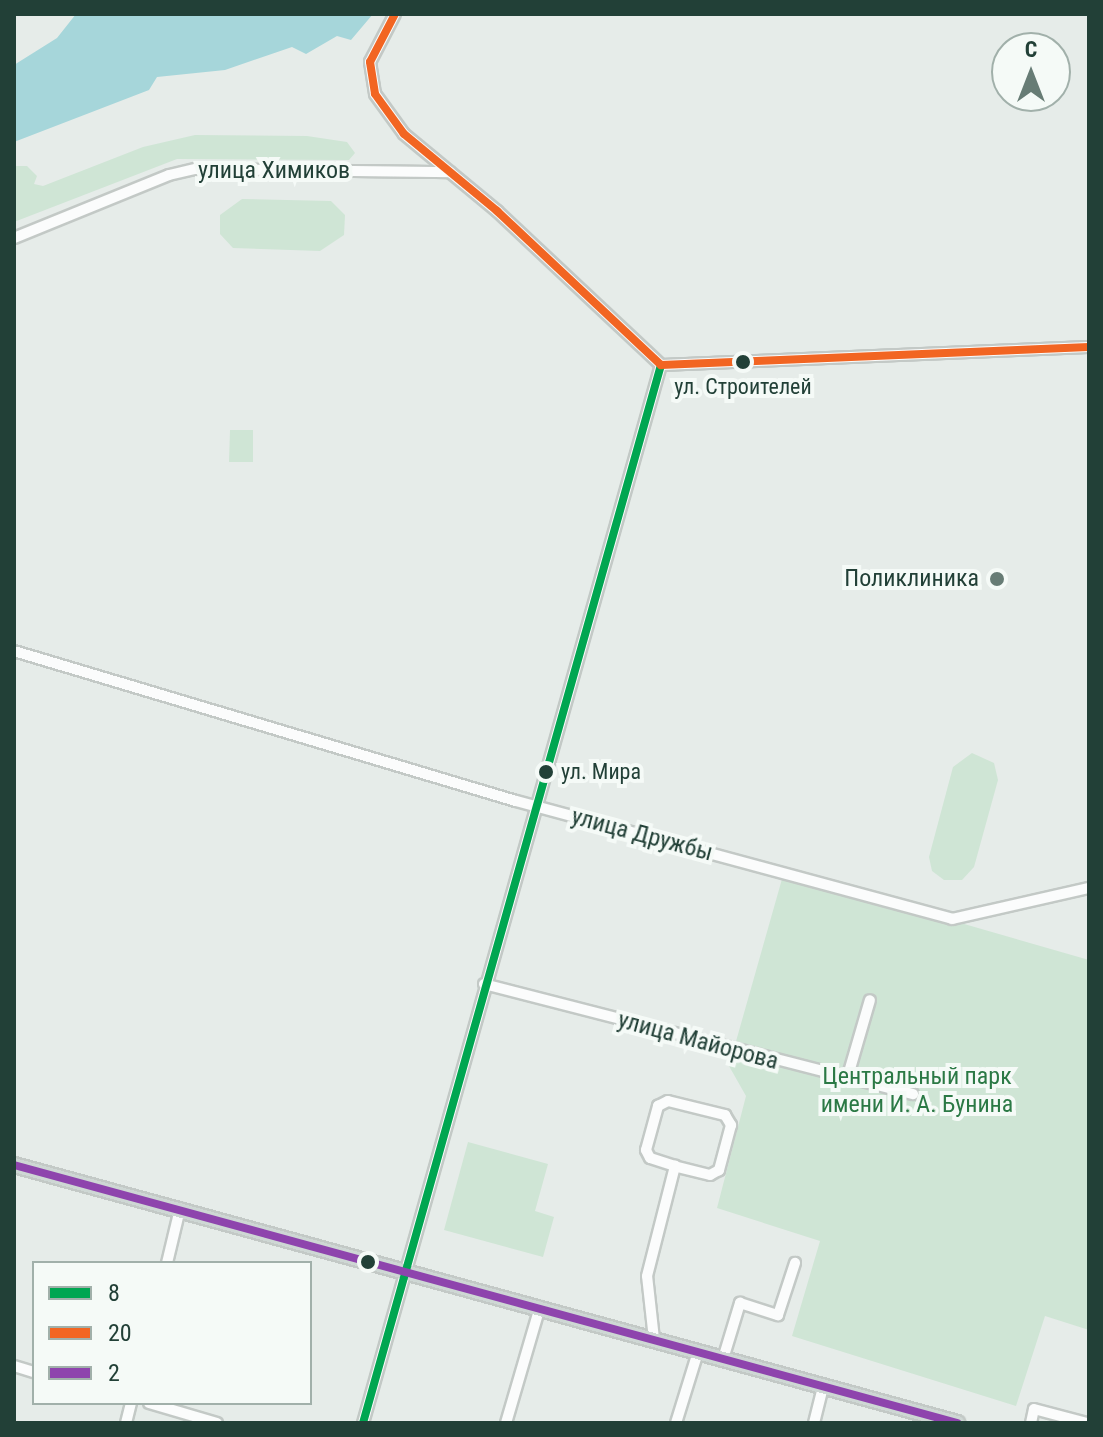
<!DOCTYPE html>
<meta charset="utf-8">
<style>
body{margin:0}
#map{position:relative;width:1103px;height:1437px;overflow:hidden;background:#e6ece9;font-family:"Roboto Condensed",sans-serif}
div>[style]{position:absolute}
.green>*{inset:0;background:#cfe5d5}
.water>*{inset:0;background:#a6d6da}
.roads{filter:drop-shadow(2px 0 #c3c9c6) drop-shadow(-2px 0 #c3c9c6) drop-shadow(0 2px #c3c9c6) drop-shadow(0 -2px #c3c9c6)}
.minor>*{height:10px;margin:-5px;padding:0 5px;transform-origin:5px;border-radius:5px;background:#fbfcfc}
.major>*{height:14px;margin:-7px;padding:0 7px;transform-origin:7px;border-radius:7px;background:#ced7d4}
.bus-1>*{height:8px;margin:-4px;padding:0 4px;transform-origin:4px;border-radius:4px;background:#00a651}
.bus-2>*{height:8px;margin:-4px;padding:0 4px;transform-origin:4px;border-radius:4px;background:#f26522}
.bus-3>*{height:8px;margin:-4px;padding:0 4px;transform-origin:4px;border-radius:4px;background:#8e44ad}
.dots>*{width:22px;height:22px;translate:-50% -50%;box-sizing:border-box;border:4px solid #f5faf7;border-radius:50%}
span{translate:-50% -50%;white-space:nowrap;text-align:center;line-height:1.15;-webkit-text-stroke:8px #f5faf7;paint-order:stroke}
.bus-label{font-size:22px;color:#224037}
.left{translate:0 -50%;text-align:left}
.street-label{font-size:24px;color:#224037}
.poi-label{font-size:24px;color:#224037}
.right{translate:-100% -50%;text-align:right}
.park-label{font-size:24px;color:#2b7945}
.frame{position:absolute;inset:0;border:16px solid #224037;pointer-events:none}
.legend{position:absolute;left:32px;top:1261px;width:280px;height:144px;box-sizing:border-box;background:#f5faf7;border:2px solid #a1b0aa;margin:0;padding:10px 14px;list-style:none;font-size:24px;color:#224037}
.legend li{display:flex;align-items:center;gap:16px;height:40px}
.legend b{width:40px;border:2px solid #a1b0aa}
.north{position:absolute;left:991px;top:32px;width:80px;height:80px;box-sizing:border-box;background:#f5faf7;border:2px solid #a1b0aa;border-radius:50%;rotate:0deg;font-size:22px;font-weight:700;line-height:32px;text-align:center;color:#224037}
.north::after{content:'';display:block;margin:auto;width:28px;height:36px;background:#677c75;clip-path:polygon(50% 0,100% 100%,50% 72%,0 100%)}
</style>
<div id="map">
<div class="green">
<i style="clip-path:polygon(195px 135px,307px 136px,347px 142px,355px 153px,349px 160px,177px 159px,14px 222px,14px 166px,27px 166px,37px 176px,34px 184px,43px 186px,143px 147px)"></i>
<i style="clip-path:polygon(242px 199px,331px 201px,345px 215px,344px 235px,320px 251px,233px 248px,220px 234px,220px 215px)"></i>
<i style="clip-path:polygon(230px 430px,253px 430px,253px 462px,229px 462px)"></i>
<i style="clip-path:polygon(972px 753px,994px 763px,998px 780px,974px 867px,962px 880px,944px 880px,932px 871px,929px 857px,953px 767px)"></i>
<i style="clip-path:polygon(782px 879px,853px 892px,1089px 960px,1089px 1330px,1045px 1316px,1016px 1406px,792px 1336px,820px 1241px,717px 1208px,746px 1096px,729px 1066px)"></i>
<i style="clip-path:polygon(468px 1142px,548px 1164px,535px 1211px,554px 1217px,543px 1257px,444px 1230px)"></i>
</div>
<div class="water">
<i style="clip-path:polygon(76px 14px,373px 14px,351px 40px,337px 36px,306px 54px,292px 47px,225px 70px,157px 77px,149px 90px,14px 142px,14px 65px,57px 38px)"></i>
</div>
<div class="roads">
<div class="minor">
<i style="left:395px;top:14px;width:54px;rotate:117.5deg"></i>
<i style="left:370px;top:62px;width:32px;rotate:81deg"></i>
<i style="left:375px;top:94px;width:49px;rotate:54.1deg"></i>
<i style="left:404px;top:134px;width:121px;rotate:39.6deg"></i>
<i style="left:497px;top:211px;width:225px;rotate:43.2deg"></i>
<i style="left:661px;top:365px;width:428px;rotate:-2.4deg"></i>
<i style="left:14px;top:238px;width:167px;rotate:-22.1deg"></i>
<i style="left:169px;top:175px;width:28px;rotate:-13deg"></i>
<i style="left:196px;top:169px;width:254px;rotate:0.7deg"></i>
<i style="left:14px;top:651px;width:524px;rotate:16.64deg"></i>
<i style="left:516px;top:801px;width:452px;rotate:15.1deg"></i>
<i style="left:952px;top:919px;width:140px;rotate:-12.8deg"></i>
<i style="left:484px;top:984px;width:443px;rotate:14.4deg"></i>
<i style="left:847px;top:1079px;width:82px;rotate:-73.8deg"></i>
<i style="left:167px;top:1263px;width:56px;rotate:-76.5deg"></i>
<i style="left:654px;top:1339px;width:63px;rotate:-96.3deg"></i>
<i style="left:647px;top:1276px;width:114px;rotate:-75.7deg"></i>
<i style="left:675px;top:1166px;width:26px;rotate:-162deg"></i>
<i style="left:650px;top:1158px;width:9px;rotate:-117deg"></i>
<i style="left:646px;top:1150px;width:46px;rotate:-74.7deg"></i>
<i style="left:658px;top:1106px;width:11px;rotate:-27deg"></i>
<i style="left:668px;top:1101px;width:59px;rotate:13.8deg"></i>
<i style="left:725px;top:1115px;width:12px;rotate:59deg"></i>
<i style="left:731px;top:1125px;width:47px;rotate:104.9deg"></i>
<i style="left:719px;top:1170px;width:10px;rotate:151deg"></i>
<i style="left:710px;top:1175px;width:36px;rotate:-166deg"></i>
<i style="left:723px;top:1359px;width:59px;rotate:-73.1deg"></i>
<i style="left:740px;top:1303px;width:40px;rotate:18deg"></i>
<i style="left:778px;top:1315px;width:55px;rotate:-71.9deg"></i>
<i style="left:14px;top:1366px;width:21px;rotate:17deg"></i>
<i style="left:149px;top:1403px;width:71px;rotate:16.4deg"></i>
<i style="left:126px;top:1423px;width:21px;rotate:-76deg"></i>
<i style="left:363px;top:1423px;width:1099px;rotate:-74.27deg"></i>
<i style="left:506px;top:1423px;width:121px;rotate:-73.7deg"></i>
<i style="left:676px;top:1423px;width:74px;rotate:-72.8deg"></i>
<i style="left:814px;top:1423px;width:37px;rotate:-76deg"></i>
<i style="left:1031px;top:1423px;width:14px;rotate:-78deg"></i>
<i style="left:1034px;top:1409px;width:55px;rotate:14.8deg"></i>
</div>
<div class="major">
<i style="left:14px;top:1165px;width:978px;rotate:15.3deg"></i>
</div>
</div>
<div class="bus-1">
<i style="left:363px;top:1423px;width:1099px;rotate:-74.27deg"></i>
</div>
<div class="bus-2">
<i style="left:395px;top:14px;width:54px;rotate:117.5deg"></i>
<i style="left:370px;top:62px;width:32px;rotate:81deg"></i>
<i style="left:375px;top:94px;width:49px;rotate:54.1deg"></i>
<i style="left:404px;top:134px;width:121px;rotate:39.6deg"></i>
<i style="left:497px;top:211px;width:225px;rotate:43.2deg"></i>
<i style="left:661px;top:365px;width:428px;rotate:-2.4deg"></i>
</div>
<div class="bus-3">
<i style="left:14px;top:1165px;width:978px;rotate:15.3deg"></i>
</div>
<div class="dots">
<i style="left:743px;top:362px;background:#224037"></i>
<i style="left:997px;top:579px;background:#677c75"></i>
<i style="left:546px;top:772px;background:#224037"></i>
<i style="left:368px;top:1262px;background:#224037"></i>
</div>
<div class="bus-label">
<span style="left:743px;top:387px">ул. Строителей</span>
<span class="left" style="left:561px;top:772px">ул. Мира</span>
</div>
<div class="street-label">
<span style="left:274px;top:171px">улица Химиков</span>
<span style="left:642px;top:835px;rotate:15deg">улица Дружбы</span>
<span style="left:698px;top:1041px;rotate:15deg">улица Майорова</span>
</div>
<div class="poi-label">
<span class="right" style="left:979px;top:579px">Поликлиника</span>
</div>
<div class="park-label">
<span style="left:917px;top:1091px">Центральный парк<br>имени И. А. Бунина</span>
</div>
<div class="frame"></div>
<ul class="legend">
<li><b style="height:10px;background:#00a651"></b>8</li>
<li><b style="height:10px;background:#f26522"></b>20</li>
<li><b style="height:10px;background:#8e44ad"></b>2</li>
</ul>
<div class="north">С</div>
</div>
